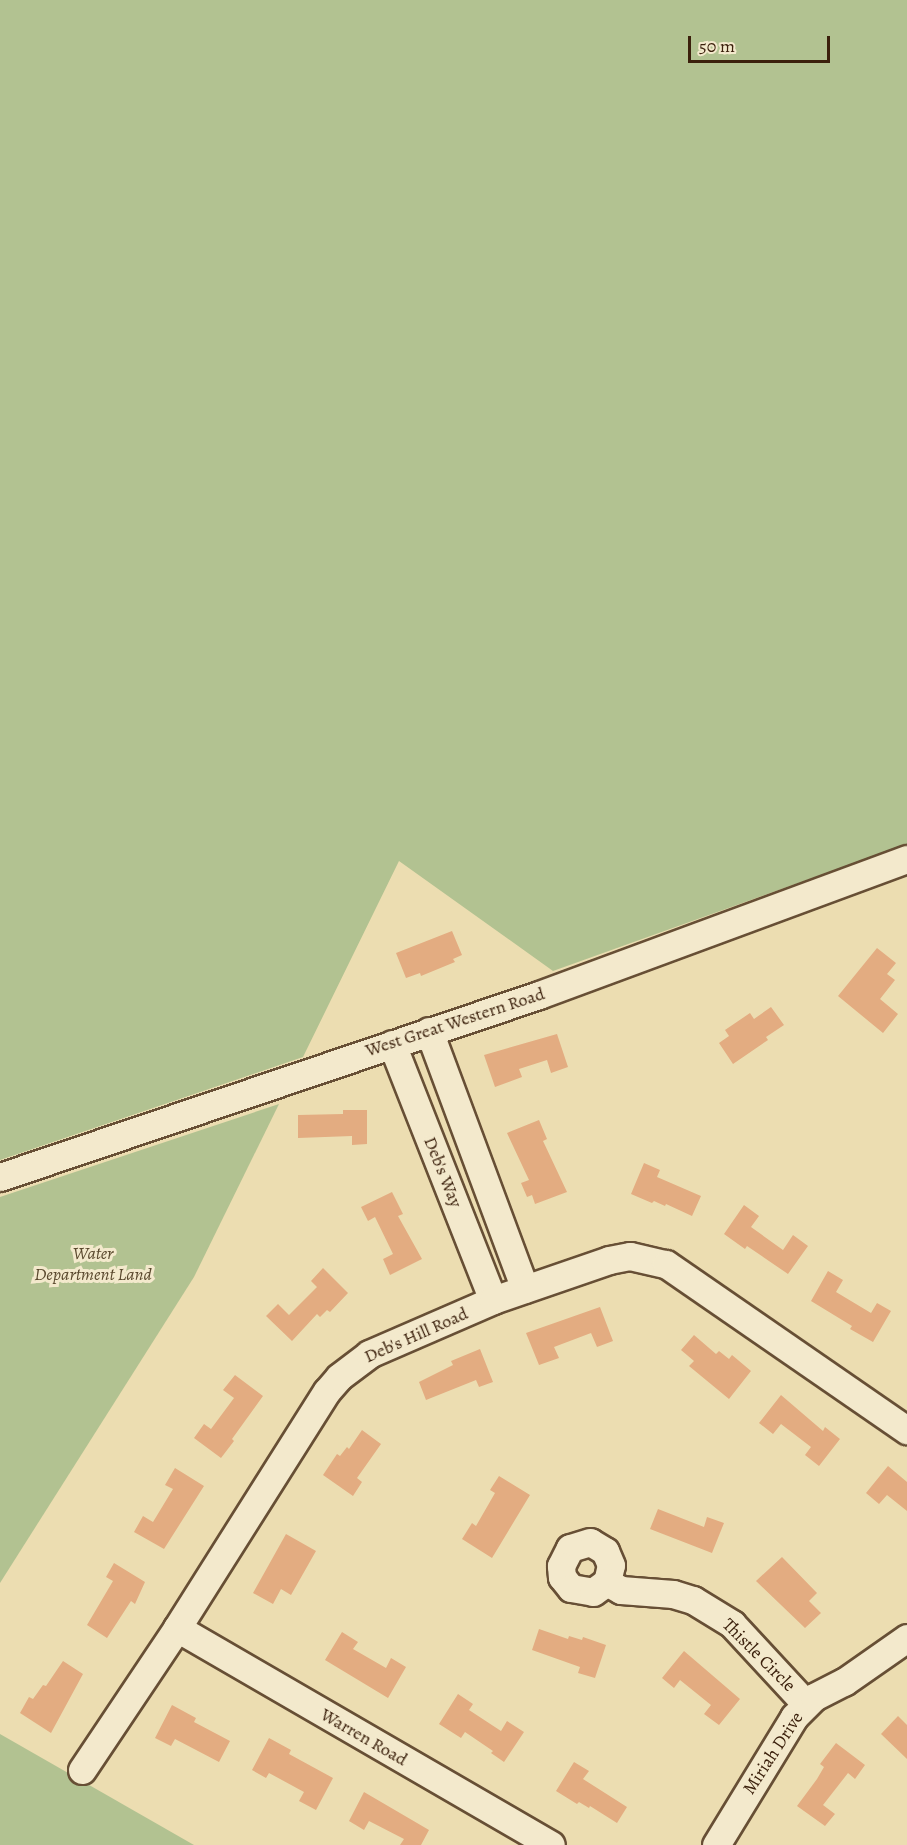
<!DOCTYPE html>
<style>
body{margin:0}
#map{position:relative;width:907px;height:1845px;overflow:hidden;background:#ecddb1;font-family:Alegreya,serif}
div>[style]{position:absolute}
.green>*{inset:0;background:#b2c291}
.building>*{inset:0;background:#e3ac81}
.roads{filter:drop-shadow(2px 0 #674f35) drop-shadow(-2px 0 #674f35) drop-shadow(0 2px #674f35) drop-shadow(0 -2px #674f35)}
.minor>*{height:27px;margin:-13.5px;padding:0 13.5px;transform-origin:13.5px;border-radius:13.5px;background:#f3e9cc}
span{translate:-50% -50%;white-space:nowrap;text-align:center;line-height:1.15;-webkit-text-stroke:6px #f3e9cc;paint-order:stroke}
.street-label{font-size:18px;color:#3b200c}
.park-label{font-size:18px;color:#59482d;font-style:italic}
.scale{position:absolute;left:688px;top:36px;width:142px;height:27px;box-sizing:border-box;border:3px solid #3b200c;border-top:0;padding-left:8px;font-size:18px;line-height:21px;white-space:nowrap;color:#3b200c;-webkit-text-stroke:4px #f3e9cc;paint-order:stroke}
</style>
<div id="map">
<div class="green">
<i style="clip-path:polygon(0 0,907px 0,907px 844px,553px 971px,399px 861px,303px 1057px,0 1160px)"></i>
<i style="clip-path:polygon(279px 1104px,194px 1277px,0 1583px,0 1197px)"></i>
<i style="clip-path:polygon(0 1734px,194px 1845px,0 1845px)"></i>
</div>
<div class="building">
<i style="clip-path:polygon(452px 931px,462px 955px,453px 959px,455px 962px,421px 976px,420px 973px,406px 978px,396px 953px)"></i>
<i style="clip-path:polygon(877px 948px,896px 963px,887px 974px,895px 980px,880px 999px,898px 1014px,883px 1033px,838px 996px)"></i>
<i style="clip-path:polygon(771px 1007px,784px 1025px,766px 1037px,768px 1040px,733px 1064px,719px 1043px,729px 1036px,725px 1030px,750px 1013px,754px 1019px)"></i>
<i style="clip-path:polygon(557px 1034px,568px 1067px,551px 1073px,547px 1060px,519px 1069px,522px 1077px,495px 1087px,484px 1055px)"></i>
<i style="clip-path:polygon(343px 1110px,367px 1110px,367px 1144px,352px 1145px,352px 1136px,298px 1138px,298px 1115px,343px 1114px)"></i>
<i style="clip-path:polygon(539px 1120px,547px 1139px,543px 1141px,567px 1192px,535px 1204px,532px 1195px,527px 1197px,521px 1183px,529px 1180px,507px 1133px)"></i>
<i style="clip-path:polygon(644px 1163px,660px 1170px,657px 1177px,701px 1196px,692px 1216px,666px 1204px,665px 1206px,654px 1201px,652px 1203px,631px 1194px)"></i>
<i style="clip-path:polygon(392px 1192px,403px 1214px,398px 1216px,422px 1259px,390px 1275px,383px 1259px,393px 1254px,375px 1217px,368px 1221px,361px 1207px)"></i>
<i style="clip-path:polygon(744px 1205px,759px 1216px,751px 1227px,783px 1250px,793px 1235px,808px 1246px,788px 1274px,747px 1246px,745px 1249px,724px 1234px)"></i>
<i style="clip-path:polygon(323px 1268px,348px 1293px,330px 1312px,327px 1310px,320px 1317px,317px 1314px,292px 1341px,266px 1316px,278px 1304px,289px 1315px,317px 1287px,311px 1281px)"></i>
<i style="clip-path:polygon(828px 1271px,843px 1280px,836px 1292px,871px 1313px,877px 1303px,891px 1311px,873px 1342px,850px 1329px,852px 1326px,811px 1301px)"></i>
<i style="clip-path:polygon(600px 1307px,613px 1341px,597px 1347px,591px 1333px,554px 1347px,559px 1358px,539px 1365px,526px 1333px)"></i>
<i style="clip-path:polygon(694px 1335px,716px 1354px,719px 1351px,729px 1359px,732px 1355px,751px 1371px,729px 1399px,689px 1366px,694px 1361px,681px 1350px)"></i>
<i style="clip-path:polygon(480px 1349px,493px 1382px,479px 1387px,476px 1380px,426px 1400px,419px 1382px,453px 1365px,451px 1361px)"></i>
<i style="clip-path:polygon(235px 1375px,263px 1396px,232px 1439px,234px 1441px,221px 1458px,194px 1438px,204px 1424px,211px 1429px,234px 1398px,223px 1390px)"></i>
<i style="clip-path:polygon(781px 1395px,823px 1431px,825px 1427px,840px 1439px,819px 1466px,805px 1455px,811px 1447px,781px 1424px,773px 1434px,759px 1423px)"></i>
<i style="clip-path:polygon(362px 1430px,381px 1444px,357px 1478px,362px 1482px,353px 1496px,323px 1475px,337px 1454px,340px 1456px,347px 1447px,349px 1449px)"></i>
<i style="clip-path:polygon(888px 1466px,907px 1482px,907px 1511px,887px 1495px,879px 1504px,866px 1493px)"></i>
<i style="clip-path:polygon(175px 1468px,204px 1486px,164px 1549px,134px 1532px,143px 1516px,153px 1522px,173px 1489px,165px 1485px)"></i>
<i style="clip-path:polygon(499px 1476px,530px 1495px,492px 1558px,462px 1539px,472px 1523px,476px 1526px,495px 1493px,490px 1490px)"></i>
<i style="clip-path:polygon(658px 1509px,704px 1527px,707px 1517px,724px 1523px,712px 1553px,650px 1529px)"></i>
<i style="clip-path:polygon(286px 1534px,316px 1551px,291px 1595px,281px 1589px,273px 1604px,253px 1593px)"></i>
<i style="clip-path:polygon(782px 1557px,817px 1593px,809px 1601px,821px 1613px,805px 1628px,756px 1581px)"></i>
<i style="clip-path:polygon(114px 1563px,145px 1582px,135px 1604px,131px 1601px,107px 1638px,87px 1625px,113px 1581px,106px 1577px)"></i>
<i style="clip-path:polygon(539px 1629px,568px 1639px,569px 1636px,582px 1640px,583px 1637px,606px 1645px,595px 1678px,578px 1673px,580px 1667px,532px 1650px)"></i>
<i style="clip-path:polygon(342px 1632px,358px 1642px,353px 1649px,386px 1668px,391px 1658px,406px 1667px,388px 1698px,325px 1660px)"></i>
<i style="clip-path:polygon(684px 1651px,740px 1699px,719px 1725px,704px 1714px,711px 1705px,680px 1680px,674px 1688px,662px 1678px)"></i>
<i style="clip-path:polygon(63px 1661px,83px 1674px,51px 1733px,20px 1713px,29px 1697px,33px 1699px,43px 1685px,46px 1686px)"></i>
<i style="clip-path:polygon(458px 1694px,473px 1704px,469px 1710px,501px 1731px,507px 1721px,524px 1732px,504px 1762px,491px 1753px,493px 1751px,465px 1732px,461px 1738px,439px 1724px)"></i>
<i style="clip-path:polygon(172px 1705px,196px 1718px,194px 1722px,230px 1741px,219px 1762px,175px 1739px,171px 1746px,155px 1738px)"></i>
<i style="clip-path:polygon(898px 1716px,907px 1725px,907px 1759px,881px 1734px)"></i>
<i style="clip-path:polygon(269px 1738px,291px 1750px,289px 1754px,333px 1778px,316px 1810px,299px 1801px,304px 1792px,269px 1773px,266px 1778px,252px 1770px)"></i>
<i style="clip-path:polygon(836px 1743px,865px 1765px,855px 1779px,848px 1773px,823px 1805px,835px 1814px,825px 1826px,797px 1806px,817px 1779px,824px 1767px,820px 1764px)"></i>
<i style="clip-path:polygon(574px 1762px,589px 1771px,583px 1779px,627px 1807px,617px 1823px,590px 1806px,589px 1808px,579px 1802px,577px 1804px,556px 1791px)"></i>
<i style="clip-path:polygon(364px 1792px,429px 1830px,421px 1845px,400px 1845px,404px 1839px,369px 1821px,364px 1830px,349px 1821px)"></i>
</div>
<div class="roads">
<div class="minor">
<i style="left:429px;top:1031px;width:275px;rotate:69.6deg"></i>
<i style="left:392px;top:1044px;width:275px;rotate:68.5deg"></i>
<i style="left:0;top:1177px;width:569px;rotate:-18.66deg"></i>
<i style="left:539px;top:995px;width:392px;rotate:-20.3deg"></i>
<i style="left:607px;top:1582px;width:17px;rotate:-77deg"></i>
<i style="left:611px;top:1565px;width:15px;rotate:-113deg"></i>
<i style="left:605px;top:1551px;width:17px;rotate:-149deg"></i>
<i style="left:590px;top:1542px;width:21px;rotate:163deg"></i>
<i style="left:570px;top:1548px;width:20px;rotate:117deg"></i>
<i style="left:561px;top:1566px;width:11px;rotate:85deg"></i>
<i style="left:562px;top:1577px;width:14px;rotate:51deg"></i>
<i style="left:571px;top:1588px;width:22px;rotate:10deg"></i>
<i style="left:593px;top:1592px;width:17px;rotate:-36deg"></i>
<i style="left:607px;top:1582px;width:16px;rotate:30deg"></i>
<i style="left:621px;top:1590px;width:52px;rotate:4.4deg"></i>
<i style="left:673px;top:1594px;width:21px;rotate:17deg"></i>
<i style="left:693px;top:1600px;width:46px;rotate:31.6deg"></i>
<i style="left:732px;top:1624px;width:109px;rotate:47.2deg"></i>
<i style="left:177px;top:1628px;width:432px;rotate:30.1deg"></i>
<i style="left:82px;top:1770px;width:171px;rotate:-56.2deg"></i>
<i style="left:177px;top:1628px;width:280px;rotate:-57.7deg"></i>
<i style="left:327px;top:1391px;width:18px;rotate:-49deg"></i>
<i style="left:339px;top:1377px;width:38px;rotate:-37deg"></i>
<i style="left:369px;top:1354px;width:135px;rotate:-23.5deg"></i>
<i style="left:493px;top:1300px;width:123px;rotate:-19deg"></i>
<i style="left:609px;top:1260px;width:21px;rotate:-11deg"></i>
<i style="left:630px;top:1256px;width:37px;rotate:13deg"></i>
<i style="left:666px;top:1264px;width:293px;rotate:34.6deg"></i>
<i style="left:716px;top:1845px;width:150px;rotate:-58.6deg"></i>
<i style="left:794px;top:1717px;width:28px;rotate:-45deg"></i>
<i style="left:814px;top:1697px;width:34px;rotate:-27deg"></i>
<i style="left:844px;top:1682px;width:77px;rotate:-34.9deg"></i>
</div>
</div>
<div class="street-label">
<span style="left:455px;top:1022px;rotate:-18deg">West Great Western Road</span>
<span style="left:443px;top:1172px;rotate:68deg">Deb's Way</span>
<span style="left:416px;top:1335px;rotate:-24deg">Deb's Hill Road</span>
<span style="left:759px;top:1655px;rotate:45deg">Thistle Circle</span>
<span style="left:364px;top:1737px;rotate:30deg">Warren Road</span>
<span style="left:773px;top:1753px;rotate:-57deg">Miriah Drive</span>
</div>
<div class="park-label">
<span style="left:93px;top:1264px">Water<br>Department Land</span>
</div>
<div class="scale">50 m</div>
</div>
